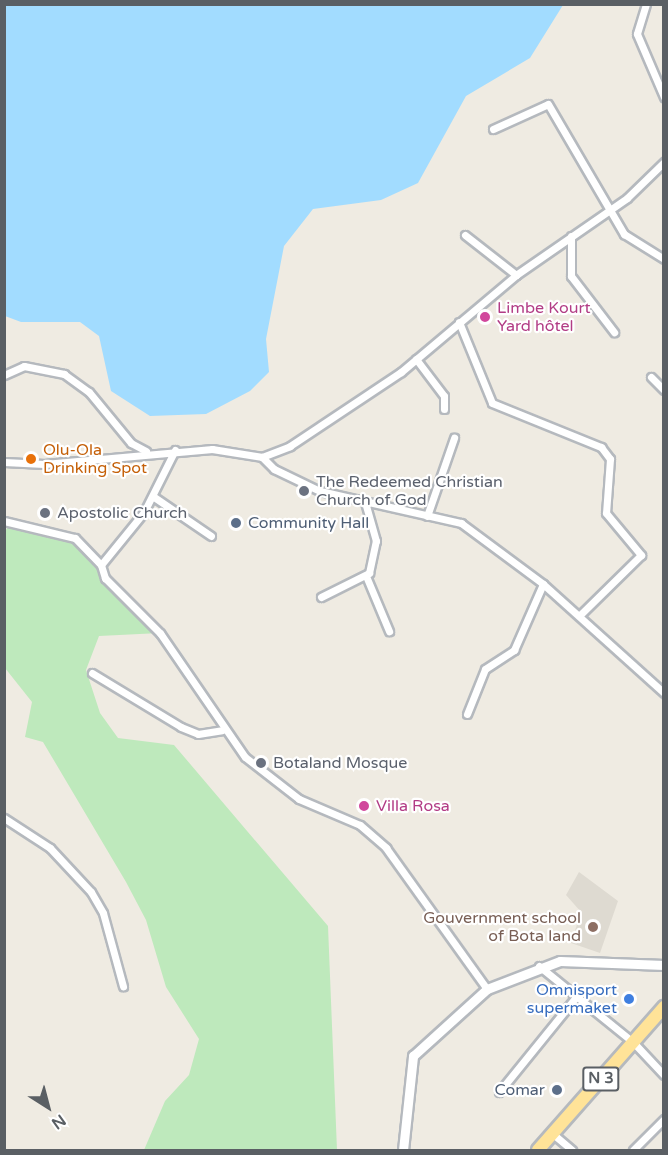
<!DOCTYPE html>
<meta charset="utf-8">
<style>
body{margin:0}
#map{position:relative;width:668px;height:1155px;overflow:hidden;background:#efebe2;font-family:"Varela Round",sans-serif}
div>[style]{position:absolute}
.education>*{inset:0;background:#dedad1}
.green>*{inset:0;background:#bee9bc}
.water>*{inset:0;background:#a2dcff}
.roads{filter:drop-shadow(2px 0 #b5b9be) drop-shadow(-2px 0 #b5b9be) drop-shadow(0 2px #b5b9be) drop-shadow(0 -2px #b5b9be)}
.minor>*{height:7px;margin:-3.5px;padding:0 3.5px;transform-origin:3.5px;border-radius:3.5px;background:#fff}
.tertiary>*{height:9px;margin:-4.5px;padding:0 4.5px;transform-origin:4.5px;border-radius:4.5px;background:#fff}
.trunk>*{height:12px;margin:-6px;padding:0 6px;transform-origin:6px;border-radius:6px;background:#ffe398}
.dots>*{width:16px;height:16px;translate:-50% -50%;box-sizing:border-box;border:3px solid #fff;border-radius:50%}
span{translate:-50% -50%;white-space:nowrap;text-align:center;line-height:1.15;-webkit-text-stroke:4.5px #fff;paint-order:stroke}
.shield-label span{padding:2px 4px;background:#fff;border:2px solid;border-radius:4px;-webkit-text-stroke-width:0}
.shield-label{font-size:15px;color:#5a5f64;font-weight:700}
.hotel-label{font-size:16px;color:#b23c85}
.left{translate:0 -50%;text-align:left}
.food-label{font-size:16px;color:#c56008}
.worship-label{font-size:16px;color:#5b616d}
.service-label{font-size:16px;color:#4e5e75}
.right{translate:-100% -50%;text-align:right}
.education-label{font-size:16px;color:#785e54}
.shop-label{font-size:16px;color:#366cbe}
.frame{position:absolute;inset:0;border:6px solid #5a5f64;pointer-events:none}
.north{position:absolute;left:18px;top:1077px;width:60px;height:60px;-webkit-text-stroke:4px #fff;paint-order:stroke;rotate:144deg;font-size:16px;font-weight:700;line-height:24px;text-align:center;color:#5a5f64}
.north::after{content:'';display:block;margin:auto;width:21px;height:27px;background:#5a5f64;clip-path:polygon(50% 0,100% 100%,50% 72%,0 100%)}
</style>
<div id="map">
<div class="education">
<i style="clip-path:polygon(579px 872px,618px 901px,600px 953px,571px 943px,581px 912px,566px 895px)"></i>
</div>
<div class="green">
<i style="clip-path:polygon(11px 522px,75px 538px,117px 595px,160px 633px,99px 636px,86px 670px,100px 713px,118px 738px,174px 745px,328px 926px,337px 1150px,144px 1150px,165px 1101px,189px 1075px,199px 1039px,166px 987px,146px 920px,126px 882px,43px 742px,25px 737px,32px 702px,5px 668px,4px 533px)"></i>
</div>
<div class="water">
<i style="clip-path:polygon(5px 4px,563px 4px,563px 5px,530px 58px,466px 96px,418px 183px,381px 200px,313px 209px,284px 246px,266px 339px,269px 372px,250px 391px,206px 414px,150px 416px,111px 391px,99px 336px,80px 322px,21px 322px,5px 316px)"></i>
</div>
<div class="roads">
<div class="minor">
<i style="left:646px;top:4px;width:31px;rotate:107deg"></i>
<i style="left:637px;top:34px;width:69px;rotate:66.8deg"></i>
<i style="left:493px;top:129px;width:60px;rotate:-24.4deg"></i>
<i style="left:548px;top:104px;width:151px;rotate:59.7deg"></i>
<i style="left:624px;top:234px;width:47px;rotate:32deg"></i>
<i style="left:465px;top:235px;width:65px;rotate:38.1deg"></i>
<i style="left:571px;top:236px;width:40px;rotate:90deg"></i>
<i style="left:571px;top:276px;width:71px;rotate:52.5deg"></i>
<i style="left:459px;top:322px;width:87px;rotate:67.8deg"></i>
<i style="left:492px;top:403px;width:118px;rotate:22deg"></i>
<i style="left:601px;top:447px;width:15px;rotate:53deg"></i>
<i style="left:610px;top:459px;width:54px;rotate:94.2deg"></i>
<i style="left:606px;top:513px;width:55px;rotate:50.2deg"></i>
<i style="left:641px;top:555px;width:86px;rotate:135.5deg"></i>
<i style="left:416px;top:359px;width:46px;rotate:52.9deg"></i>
<i style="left:444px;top:396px;width:13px;rotate:90deg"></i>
<i style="left:4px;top:375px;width:22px;rotate:-24deg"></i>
<i style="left:24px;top:366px;width:41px;rotate:11.3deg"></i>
<i style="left:64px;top:374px;width:31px;rotate:36deg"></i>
<i style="left:89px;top:392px;width:66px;rotate:50.5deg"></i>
<i style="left:131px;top:443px;width:17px;rotate:28deg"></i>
<i style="left:651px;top:377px;width:18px;rotate:45deg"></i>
<i style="left:175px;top:450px;width:69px;rotate:116.6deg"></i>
<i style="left:144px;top:512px;width:68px;rotate:129.1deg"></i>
<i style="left:101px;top:565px;width:14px;rotate:73deg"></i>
<i style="left:105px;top:578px;width:78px;rotate:45deg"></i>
<i style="left:160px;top:633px;width:150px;rotate:55.6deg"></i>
<i style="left:245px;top:757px;width:68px;rotate:37.9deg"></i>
<i style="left:299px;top:799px;width:66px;rotate:23.1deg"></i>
<i style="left:360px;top:825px;width:35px;rotate:41deg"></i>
<i style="left:386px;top:848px;width:173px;rotate:54.4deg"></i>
<i style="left:262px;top:457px;width:17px;rotate:45deg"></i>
<i style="left:274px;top:469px;width:51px;rotate:25.6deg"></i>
<i style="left:320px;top:491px;width:145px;rotate:12.8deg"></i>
<i style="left:461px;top:523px;width:102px;rotate:36.6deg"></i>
<i style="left:543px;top:584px;width:163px;rotate:42deg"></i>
<i style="left:4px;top:462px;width:40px;rotate:2.9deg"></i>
<i style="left:44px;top:464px;width:169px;rotate:-5.1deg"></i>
<i style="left:212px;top:449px;width:51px;rotate:9.1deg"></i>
<i style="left:262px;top:457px;width:30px;rotate:-21deg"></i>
<i style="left:290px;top:446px;width:133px;rotate:-33.7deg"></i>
<i style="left:401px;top:372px;width:150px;rotate:-40.1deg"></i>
<i style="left:516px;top:275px;width:135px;rotate:-34.7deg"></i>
<i style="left:627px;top:198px;width:52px;rotate:-44.2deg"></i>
<i style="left:154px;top:497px;width:69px;rotate:34.4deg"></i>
<i style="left:427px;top:516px;width:83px;rotate:-70.9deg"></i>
<i style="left:4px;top:521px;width:73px;rotate:13.5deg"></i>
<i style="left:75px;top:538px;width:37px;rotate:46deg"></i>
<i style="left:366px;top:576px;width:60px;rotate:67.3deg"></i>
<i style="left:321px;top:597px;width:54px;rotate:-26.6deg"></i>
<i style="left:369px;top:573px;width:33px;rotate:-78deg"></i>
<i style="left:376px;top:541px;width:41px;rotate:-105.8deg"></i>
<i style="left:92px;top:673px;width:104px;rotate:31.2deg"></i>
<i style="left:181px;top:727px;width:18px;rotate:22deg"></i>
<i style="left:198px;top:734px;width:24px;rotate:-9deg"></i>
<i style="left:467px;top:714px;width:48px;rotate:-68.2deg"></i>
<i style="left:485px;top:669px;width:35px;rotate:-33deg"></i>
<i style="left:514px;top:650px;width:72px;rotate:-66.3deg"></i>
<i style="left:4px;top:818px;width:55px;rotate:33.1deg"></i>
<i style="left:50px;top:848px;width:60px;rotate:47deg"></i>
<i style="left:91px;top:892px;width:24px;rotate:60deg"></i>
<i style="left:103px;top:913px;width:76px;rotate:74.7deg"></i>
<i style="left:539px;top:966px;width:121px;rotate:39deg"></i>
<i style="left:633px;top:1042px;width:45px;rotate:46.8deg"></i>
<i style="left:499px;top:1092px;width:121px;rotate:-51deg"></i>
<i style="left:553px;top:1134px;width:25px;rotate:40deg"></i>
<i style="left:633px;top:1150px;width:44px;rotate:-45deg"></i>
</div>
<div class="tertiary">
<i style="left:403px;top:1150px;width:95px;rotate:-83.9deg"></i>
<i style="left:413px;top:1056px;width:100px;rotate:-42.2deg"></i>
<i style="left:487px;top:989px;width:78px;rotate:-21deg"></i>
<i style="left:560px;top:961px;width:104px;rotate:2.2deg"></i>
</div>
<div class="trunk">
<i style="left:538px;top:1150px;width:191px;rotate:-48.6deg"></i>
</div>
</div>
<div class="dots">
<i style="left:485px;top:317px;background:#d1479c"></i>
<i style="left:31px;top:459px;background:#e8710a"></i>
<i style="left:304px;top:491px;background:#6b7280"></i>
<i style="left:45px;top:513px;background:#6b7280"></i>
<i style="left:236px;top:523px;background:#5c6f8a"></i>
<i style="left:261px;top:763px;background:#6b7280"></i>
<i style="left:364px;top:806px;background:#d1479c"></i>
<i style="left:593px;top:927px;background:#8d6e63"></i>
<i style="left:629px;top:999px;background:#3f7fe0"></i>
<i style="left:557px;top:1090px;background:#5c6f8a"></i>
</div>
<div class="shield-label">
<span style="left:601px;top:1079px">N 3</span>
</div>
<div class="hotel-label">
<span class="left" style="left:497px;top:317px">Limbe Kourt<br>Yard hôtel</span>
<span class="left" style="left:376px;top:806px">Villa Rosa</span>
</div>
<div class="food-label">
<span class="left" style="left:43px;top:459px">Olu-Ola<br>Drinking Spot</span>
</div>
<div class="worship-label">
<span class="left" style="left:316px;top:491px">The Redeemed Christian<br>Church of God</span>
<span class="left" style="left:57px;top:513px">Apostolic Church</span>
<span class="left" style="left:273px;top:763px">Botaland Mosque</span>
</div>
<div class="service-label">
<span class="left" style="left:248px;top:523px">Community Hall</span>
<span class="right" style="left:545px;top:1090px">Comar</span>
</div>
<div class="education-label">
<span class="right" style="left:581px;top:927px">Gouvernment school<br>of Bota land</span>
</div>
<div class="shop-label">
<span class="right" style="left:617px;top:999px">Omnisport<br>supermaket</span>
</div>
<div class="frame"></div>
<div class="north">N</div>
</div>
